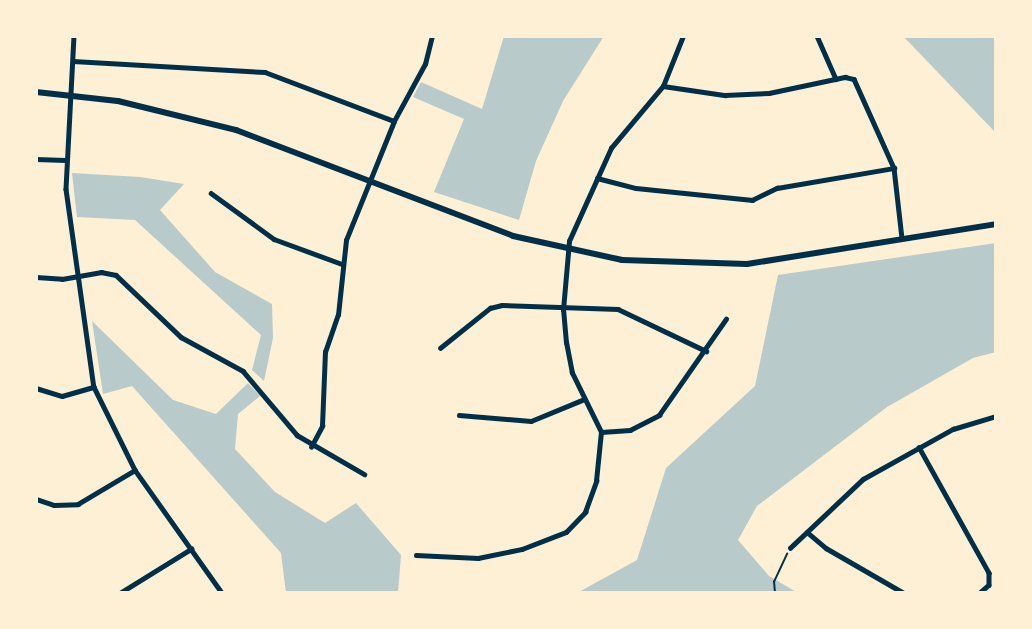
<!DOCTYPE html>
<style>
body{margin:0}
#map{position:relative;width:1032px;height:629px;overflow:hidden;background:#fdf0d5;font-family:Raleway,sans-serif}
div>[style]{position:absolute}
.green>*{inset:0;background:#b9caca}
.path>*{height:1.5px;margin:-0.75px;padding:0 0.75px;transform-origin:0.75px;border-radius:0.75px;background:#003049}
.minor>*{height:4.5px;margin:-2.25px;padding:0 2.25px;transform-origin:2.25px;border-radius:2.25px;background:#003049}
.tertiary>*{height:6px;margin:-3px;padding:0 3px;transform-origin:3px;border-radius:3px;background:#003049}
span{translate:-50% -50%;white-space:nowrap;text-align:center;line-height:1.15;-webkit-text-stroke:6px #fdf0d5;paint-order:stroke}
.frame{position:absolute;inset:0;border:38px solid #fdf0d5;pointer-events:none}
</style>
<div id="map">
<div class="green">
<i style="clip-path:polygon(504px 36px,604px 36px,563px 101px,536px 161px,519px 220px,434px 192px,464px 119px,413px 97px,421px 82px,482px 109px)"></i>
<i style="clip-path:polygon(903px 36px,996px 36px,996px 149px,994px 131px)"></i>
<i style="clip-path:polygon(72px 173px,140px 177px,184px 184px,160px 210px,215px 272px,272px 304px,273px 338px,264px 381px,252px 370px,261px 335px,135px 220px,77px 217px)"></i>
<i style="clip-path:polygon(996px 243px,996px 352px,973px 358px,887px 407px,757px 506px,738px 540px,769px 576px,798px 593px,577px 593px,637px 560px,666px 468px,755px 386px,778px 275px)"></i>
<i style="clip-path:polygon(92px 321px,173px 400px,216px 414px,248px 383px,260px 396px,238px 414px,235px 449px,275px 492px,325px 523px,356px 503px,401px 555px,398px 593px,286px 593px,281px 553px,132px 386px,103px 394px)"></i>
</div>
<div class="path">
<i style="left:775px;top:593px;width:11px;rotate:-95deg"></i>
<i style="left:774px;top:582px;width:31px;rotate:-65deg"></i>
</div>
<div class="minor">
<i style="left:74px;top:36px;width:153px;rotate:93deg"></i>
<i style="left:66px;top:189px;width:200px;rotate:82deg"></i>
<i style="left:94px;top:387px;width:93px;rotate:63.7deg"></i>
<i style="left:135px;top:470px;width:151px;rotate:54.7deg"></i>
<i style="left:817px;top:36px;width:47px;rotate:66.2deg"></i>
<i style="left:73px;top:61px;width:192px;rotate:3.3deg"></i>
<i style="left:265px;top:72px;width:138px;rotate:20.8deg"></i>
<i style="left:663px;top:86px;width:63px;rotate:8.3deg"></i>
<i style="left:725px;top:95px;width:44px;rotate:-2.6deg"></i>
<i style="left:769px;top:93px;width:78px;rotate:-11.9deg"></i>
<i style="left:845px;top:77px;width:9px;rotate:13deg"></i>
<i style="left:854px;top:79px;width:98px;rotate:65.8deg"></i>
<i style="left:894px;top:168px;width:70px;rotate:83.5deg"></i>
<i style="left:36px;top:159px;width:29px;rotate:2deg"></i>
<i style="left:597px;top:178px;width:40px;rotate:14.4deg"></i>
<i style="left:636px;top:188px;width:117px;rotate:5.9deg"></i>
<i style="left:752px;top:200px;width:28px;rotate:-26deg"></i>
<i style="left:777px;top:188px;width:119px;rotate:-9.7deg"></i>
<i style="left:211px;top:193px;width:78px;rotate:36.1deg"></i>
<i style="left:274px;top:239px;width:72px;rotate:20.2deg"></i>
<i style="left:36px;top:277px;width:26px;rotate:4deg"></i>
<i style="left:62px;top:279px;width:40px;rotate:-10deg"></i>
<i style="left:101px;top:272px;width:15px;rotate:11deg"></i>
<i style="left:116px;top:275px;width:90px;rotate:43.6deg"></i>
<i style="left:181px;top:337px;width:71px;rotate:28.7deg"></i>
<i style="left:243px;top:371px;width:84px;rotate:49.8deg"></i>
<i style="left:297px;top:435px;width:78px;rotate:30.2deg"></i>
<i style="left:440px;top:348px;width:64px;rotate:-38.7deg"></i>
<i style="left:490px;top:308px;width:12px;rotate:-14deg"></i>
<i style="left:502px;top:305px;width:116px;rotate:2deg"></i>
<i style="left:618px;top:309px;width:98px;rotate:25.5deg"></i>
<i style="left:36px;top:388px;width:27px;rotate:17deg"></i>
<i style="left:62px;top:396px;width:33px;rotate:-16deg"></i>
<i style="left:459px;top:415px;width:72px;rotate:4.8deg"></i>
<i style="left:531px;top:421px;width:55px;rotate:-22.4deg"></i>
<i style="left:601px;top:432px;width:29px;rotate:-4deg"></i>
<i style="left:630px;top:430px;width:33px;rotate:-27deg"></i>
<i style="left:659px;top:415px;width:117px;rotate:-55.1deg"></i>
<i style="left:311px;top:447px;width:24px;rotate:-62deg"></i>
<i style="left:322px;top:426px;width:74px;rotate:-87.7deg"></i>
<i style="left:325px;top:352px;width:39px;rotate:-71deg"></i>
<i style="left:338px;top:315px;width:75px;rotate:-83.9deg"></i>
<i style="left:346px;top:240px;width:128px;rotate:-68deg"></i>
<i style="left:394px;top:121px;width:65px;rotate:-61.5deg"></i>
<i style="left:425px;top:64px;width:29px;rotate:-76deg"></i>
<i style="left:919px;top:447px;width:144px;rotate:60.9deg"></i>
<i style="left:989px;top:573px;width:12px;rotate:90deg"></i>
<i style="left:989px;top:585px;width:12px;rotate:138deg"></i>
<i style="left:36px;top:499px;width:19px;rotate:18deg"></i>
<i style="left:54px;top:505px;width:24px;rotate:-2deg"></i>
<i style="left:78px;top:504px;width:66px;rotate:-30.8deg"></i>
<i style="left:807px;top:532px;width:25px;rotate:40deg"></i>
<i style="left:826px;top:548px;width:90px;rotate:30deg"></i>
<i style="left:790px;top:548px;width:100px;rotate:-43.4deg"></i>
<i style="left:863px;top:479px;width:103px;rotate:-29.1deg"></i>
<i style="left:953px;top:429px;width:45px;rotate:-16.8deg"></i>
<i style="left:416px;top:555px;width:62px;rotate:2.8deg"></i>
<i style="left:478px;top:558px;width:45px;rotate:-11.6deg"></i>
<i style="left:522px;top:549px;width:47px;rotate:-21.1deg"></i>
<i style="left:566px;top:532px;width:28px;rotate:-46deg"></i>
<i style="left:585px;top:512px;width:33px;rotate:-70deg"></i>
<i style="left:596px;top:481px;width:49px;rotate:-84.2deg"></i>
<i style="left:601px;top:432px;width:66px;rotate:-116.2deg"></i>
<i style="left:572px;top:373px;width:31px;rotate:-101deg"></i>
<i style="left:566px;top:343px;width:33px;rotate:-95deg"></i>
<i style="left:563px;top:310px;width:69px;rotate:-85deg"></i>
<i style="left:569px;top:241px;width:102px;rotate:-65.7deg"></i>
<i style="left:611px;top:148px;width:81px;rotate:-50deg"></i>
<i style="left:663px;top:86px;width:54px;rotate:-68.2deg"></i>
<i style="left:120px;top:593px;width:84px;rotate:-31.8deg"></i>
</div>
<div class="tertiary">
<i style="left:36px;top:92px;width:82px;rotate:6.3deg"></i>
<i style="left:118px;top:101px;width:122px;rotate:13.8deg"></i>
<i style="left:236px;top:130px;width:297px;rotate:20.9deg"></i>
<i style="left:513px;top:236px;width:112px;rotate:12.4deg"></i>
<i style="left:622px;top:260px;width:125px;rotate:1.8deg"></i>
<i style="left:747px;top:264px;width:252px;rotate:-9.1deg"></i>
</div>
<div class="frame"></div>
</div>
